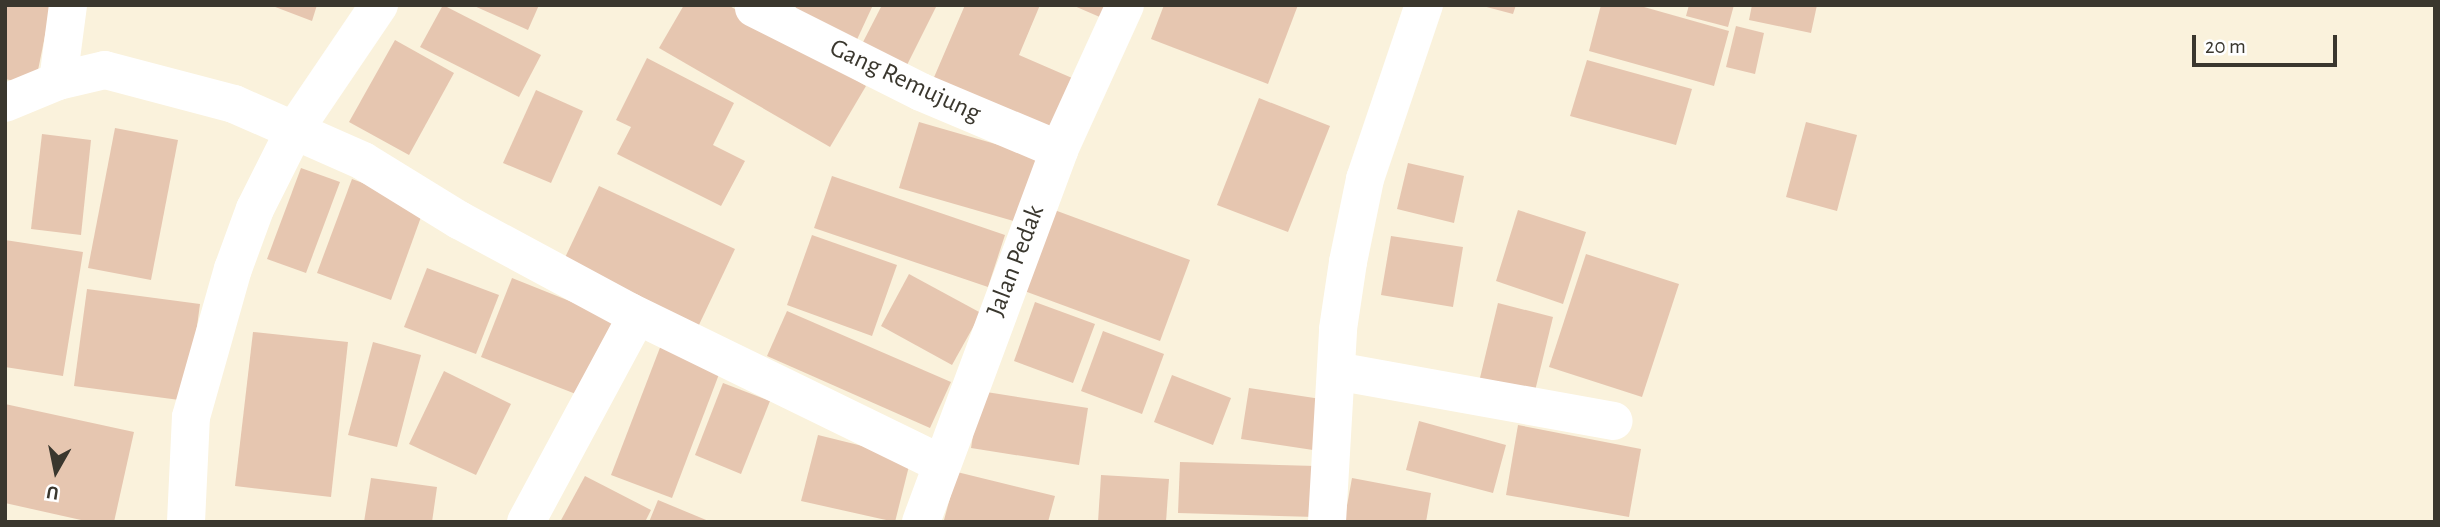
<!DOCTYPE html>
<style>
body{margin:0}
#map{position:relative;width:2440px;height:527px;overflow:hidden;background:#faf2dc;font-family:"Alegreya Sans",sans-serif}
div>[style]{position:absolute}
.building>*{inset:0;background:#e6c6b0}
.minor>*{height:38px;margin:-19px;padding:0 19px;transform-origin:19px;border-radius:19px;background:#fff}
span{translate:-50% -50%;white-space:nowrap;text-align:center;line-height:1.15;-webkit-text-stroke:7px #fff;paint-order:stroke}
.street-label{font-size:26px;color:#3a372e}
.frame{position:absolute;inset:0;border:7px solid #3a372e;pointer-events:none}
.north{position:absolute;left:21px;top:436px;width:70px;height:70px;-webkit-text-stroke:5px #fff;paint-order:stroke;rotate:189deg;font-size:19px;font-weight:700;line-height:28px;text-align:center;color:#3a372e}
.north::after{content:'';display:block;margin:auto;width:24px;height:32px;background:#3a372e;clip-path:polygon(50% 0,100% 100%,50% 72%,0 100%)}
.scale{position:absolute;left:2192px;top:35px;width:145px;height:32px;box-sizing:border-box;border:4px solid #3a372e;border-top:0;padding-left:9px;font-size:21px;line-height:24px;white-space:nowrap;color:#3a372e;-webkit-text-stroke:5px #fff;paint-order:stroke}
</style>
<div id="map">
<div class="building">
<i style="clip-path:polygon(5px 5px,51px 6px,35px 85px,5px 79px)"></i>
<i style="clip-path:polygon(270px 5px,317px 5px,312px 21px)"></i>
<i style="clip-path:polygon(443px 5px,541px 55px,519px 97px,420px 47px)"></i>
<i style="clip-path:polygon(472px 5px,539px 5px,528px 30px)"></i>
<i style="clip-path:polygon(684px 5px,728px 5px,866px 86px,830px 147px,659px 48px)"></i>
<i style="clip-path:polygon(797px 5px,873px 5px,854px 46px,792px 16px)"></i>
<i style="clip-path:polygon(882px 5px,937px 5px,907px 65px,862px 44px)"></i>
<i style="clip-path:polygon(965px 5px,1040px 5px,1019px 55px,1079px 81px,1056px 135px,932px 82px)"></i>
<i style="clip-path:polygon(1072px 5px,1116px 5px,1109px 21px)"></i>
<i style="clip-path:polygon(1164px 5px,1298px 5px,1268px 84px,1151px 39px)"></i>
<i style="clip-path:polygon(1479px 5px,1516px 5px,1513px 14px)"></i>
<i style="clip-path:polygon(1601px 5px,1637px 5px,1729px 31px,1714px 86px,1589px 51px)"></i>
<i style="clip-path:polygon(1689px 5px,1734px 5px,1728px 27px,1686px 16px)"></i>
<i style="clip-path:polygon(1752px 5px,1817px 5px,1811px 33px,1749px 20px)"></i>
<i style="clip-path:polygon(1736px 26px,1764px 33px,1755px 74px,1726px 67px)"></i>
<i style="clip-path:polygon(395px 40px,454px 73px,409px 155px,349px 122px)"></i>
<i style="clip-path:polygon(647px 58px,734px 103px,713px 145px,745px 161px,721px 206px,617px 154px,631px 127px,616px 120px)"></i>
<i style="clip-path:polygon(1587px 60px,1692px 89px,1676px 145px,1570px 116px)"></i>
<i style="clip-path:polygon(536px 90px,583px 111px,551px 183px,503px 163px)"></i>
<i style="clip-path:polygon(1259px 98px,1330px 126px,1288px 232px,1217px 205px)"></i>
<i style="clip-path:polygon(919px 122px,1037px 156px,1017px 222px,899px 188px)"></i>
<i style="clip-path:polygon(1806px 122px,1857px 135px,1837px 211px,1786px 197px)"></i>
<i style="clip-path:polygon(115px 128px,178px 140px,151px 280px,88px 268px)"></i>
<i style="clip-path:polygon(42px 134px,91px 140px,81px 235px,31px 229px)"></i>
<i style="clip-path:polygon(1408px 163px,1464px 176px,1454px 223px,1397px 209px)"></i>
<i style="clip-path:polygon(301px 168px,340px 182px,306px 273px,267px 259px)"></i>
<i style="clip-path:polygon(832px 176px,1005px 235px,988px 287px,814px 228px)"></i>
<i style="clip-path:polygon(352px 179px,425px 206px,391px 300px,317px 273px)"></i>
<i style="clip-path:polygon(599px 186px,735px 249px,697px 329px,561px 266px)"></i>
<i style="clip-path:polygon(1049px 208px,1190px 260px,1160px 341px,1019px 289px)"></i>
<i style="clip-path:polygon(1518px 210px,1586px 232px,1563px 304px,1496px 281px)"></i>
<i style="clip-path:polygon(812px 235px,897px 265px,872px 336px,787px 305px)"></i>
<i style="clip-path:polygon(1391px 236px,1463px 247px,1453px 307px,1381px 295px)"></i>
<i style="clip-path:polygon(5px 240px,83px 252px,63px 376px,5px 367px)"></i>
<i style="clip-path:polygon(1586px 254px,1679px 284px,1642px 397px,1549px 367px)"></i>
<i style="clip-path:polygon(427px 268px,499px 295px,476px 354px,404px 327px)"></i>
<i style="clip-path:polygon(909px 274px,981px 313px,952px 365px,881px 326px)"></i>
<i style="clip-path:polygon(512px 278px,617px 320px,586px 398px,481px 357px)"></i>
<i style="clip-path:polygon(87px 289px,200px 304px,187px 401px,74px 386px)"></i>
<i style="clip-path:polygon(1035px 302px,1095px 324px,1073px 383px,1014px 361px)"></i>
<i style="clip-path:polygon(1498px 303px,1553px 317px,1534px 395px,1479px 382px)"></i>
<i style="clip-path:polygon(787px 311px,951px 382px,930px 428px,767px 356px)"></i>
<i style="clip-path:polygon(1103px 331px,1164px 354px,1142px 414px,1081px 391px)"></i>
<i style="clip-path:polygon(253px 332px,348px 342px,331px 497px,235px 486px)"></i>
<i style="clip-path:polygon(373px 342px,421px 355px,397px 447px,348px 435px)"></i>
<i style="clip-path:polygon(661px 345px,721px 369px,672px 498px,611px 475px)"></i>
<i style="clip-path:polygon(444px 371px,511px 404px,476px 475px,409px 444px)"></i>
<i style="clip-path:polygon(1172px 375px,1231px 398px,1213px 445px,1154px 422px)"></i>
<i style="clip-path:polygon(723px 383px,770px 401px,741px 474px,695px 455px)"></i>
<i style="clip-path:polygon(1249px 388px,1321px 399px,1313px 450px,1241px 439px)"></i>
<i style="clip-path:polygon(980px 391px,1088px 408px,1079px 465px,971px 448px)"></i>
<i style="clip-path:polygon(5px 404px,134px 432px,114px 522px,90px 522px,5px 503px)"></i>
<i style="clip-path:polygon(1419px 421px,1506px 445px,1493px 493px,1406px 470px)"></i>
<i style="clip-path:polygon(1518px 425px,1641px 449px,1629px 517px,1506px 495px)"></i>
<i style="clip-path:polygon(818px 435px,911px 458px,895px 522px,801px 501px)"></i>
<i style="clip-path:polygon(1180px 462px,1316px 466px,1315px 517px,1178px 513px)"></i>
<i style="clip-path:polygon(957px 472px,1055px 496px,1048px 522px,944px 520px)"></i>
<i style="clip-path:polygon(1101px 475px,1169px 479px,1166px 522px,1098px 522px)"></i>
<i style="clip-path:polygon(585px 476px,651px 510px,645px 522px,560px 522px)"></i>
<i style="clip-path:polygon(371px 478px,437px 487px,432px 522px,364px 522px)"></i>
<i style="clip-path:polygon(1352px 478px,1431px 493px,1426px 522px,1344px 522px)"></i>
<i style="clip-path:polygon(658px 500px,711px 522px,649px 522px)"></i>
</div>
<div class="minor">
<i style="left:754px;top:8px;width:187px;rotate:26.7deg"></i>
<i style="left:921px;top:92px;width:150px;rotate:22.8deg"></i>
<i style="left:58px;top:81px;width:77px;rotate:-82.5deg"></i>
<i style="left:5px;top:103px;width:57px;rotate:-22.5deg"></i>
<i style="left:58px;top:81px;width:48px;rotate:-13.2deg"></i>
<i style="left:105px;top:70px;width:133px;rotate:14.8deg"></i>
<i style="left:234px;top:104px;width:141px;rotate:23.8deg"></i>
<i style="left:363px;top:161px;width:113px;rotate:31.6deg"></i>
<i style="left:459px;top:220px;width:194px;rotate:28.3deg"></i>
<i style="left:630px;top:312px;width:347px;rotate:26deg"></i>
<i style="left:1336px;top:371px;width:282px;rotate:10.2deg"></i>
<i style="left:186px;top:522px;width:105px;rotate:-87.3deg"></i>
<i style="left:191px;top:417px;width:154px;rotate:-74.2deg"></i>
<i style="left:233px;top:269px;width:64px;rotate:-69.9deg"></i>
<i style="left:255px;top:209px;width:89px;rotate:-63.4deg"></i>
<i style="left:295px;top:129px;width:150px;rotate:-55.9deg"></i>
<i style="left:526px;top:522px;width:234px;rotate:-61.7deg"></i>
<i style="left:921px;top:522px;width:397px;rotate:-69.6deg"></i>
<i style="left:1059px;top:150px;width:159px;rotate:-65.5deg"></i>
<i style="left:1327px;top:522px;width:193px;rotate:-86.7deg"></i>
<i style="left:1338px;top:329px;width:68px;rotate:-81.5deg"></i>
<i style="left:1348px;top:262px;width:85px;rotate:-78.4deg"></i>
<i style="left:1365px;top:179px;width:184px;rotate:-71.3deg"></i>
</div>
<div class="street-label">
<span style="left:905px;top:81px;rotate:25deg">Gang Remujung</span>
<span style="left:1016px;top:261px;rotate:-69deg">Jalan Pedak</span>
</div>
<div class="frame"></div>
<div class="north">U</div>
<div class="scale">20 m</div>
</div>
